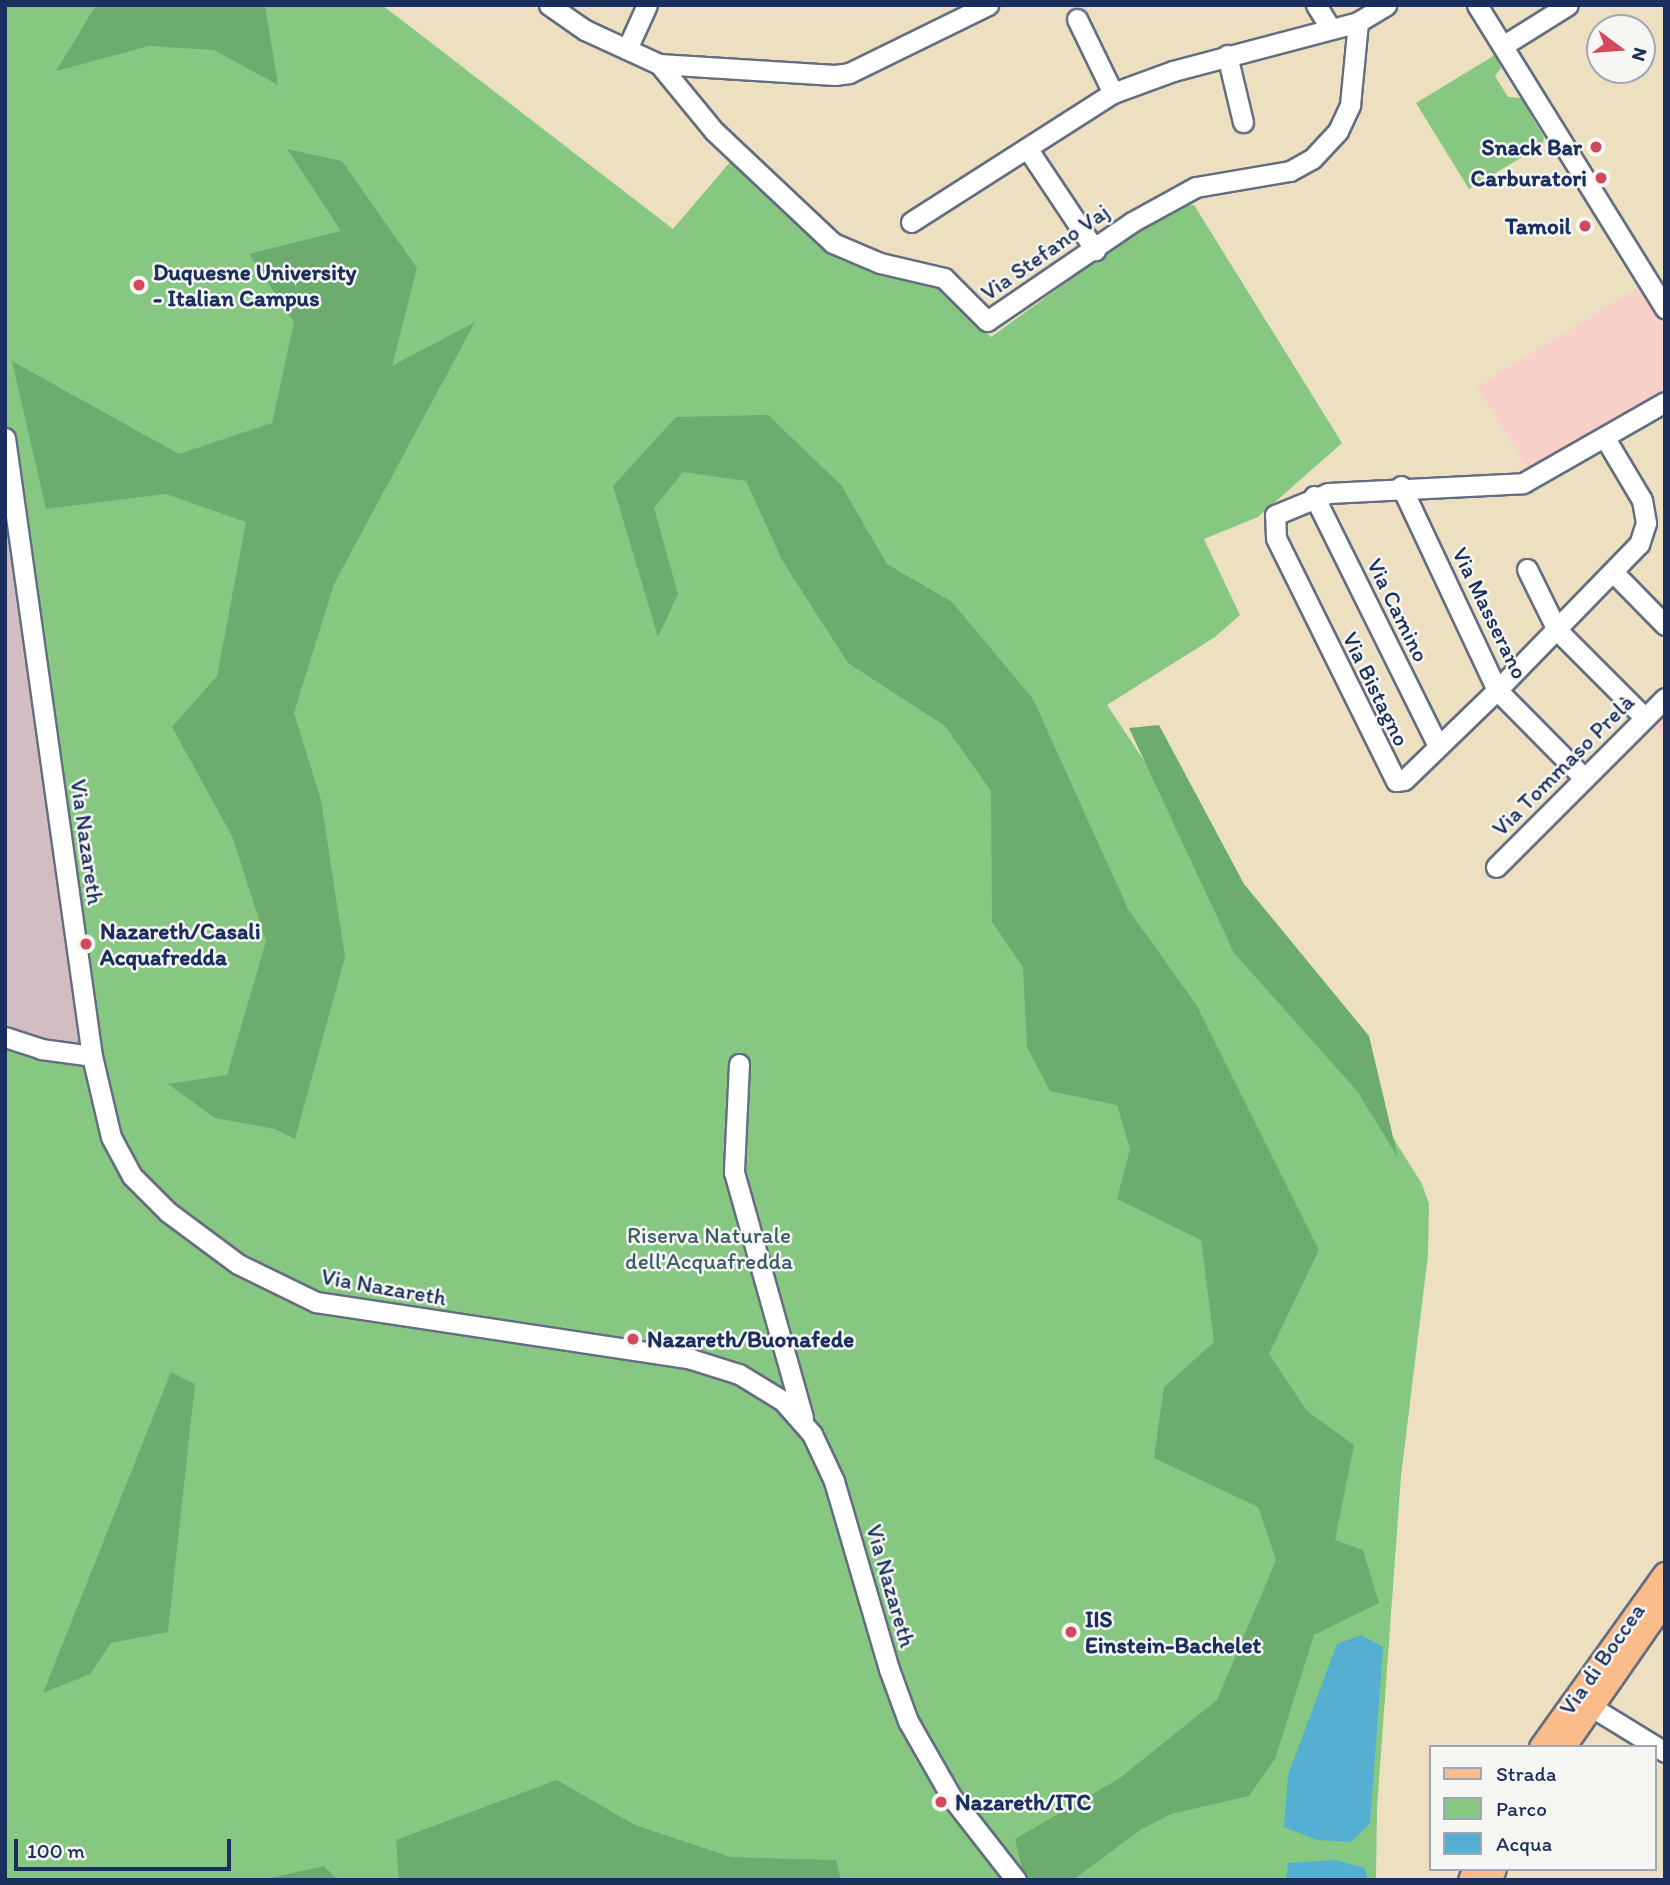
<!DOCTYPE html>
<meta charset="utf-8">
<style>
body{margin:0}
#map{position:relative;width:1670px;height:1885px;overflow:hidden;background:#ece0c1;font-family:Itim,sans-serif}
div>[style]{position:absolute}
.built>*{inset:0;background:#f7d0ca}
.industrial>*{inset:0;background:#d2bec2}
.green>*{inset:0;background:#86c881}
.forest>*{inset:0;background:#6cac6f}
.water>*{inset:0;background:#54afd2}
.roads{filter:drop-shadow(2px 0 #646d81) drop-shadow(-2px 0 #646d81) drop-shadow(0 2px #646d81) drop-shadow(0 -2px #646d81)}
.minor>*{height:19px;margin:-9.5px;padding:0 9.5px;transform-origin:9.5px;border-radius:9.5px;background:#fff}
.major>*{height:23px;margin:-11.5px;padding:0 11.5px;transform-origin:11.5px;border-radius:11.5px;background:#f9bc8a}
.dots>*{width:19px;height:19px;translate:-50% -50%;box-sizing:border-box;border:4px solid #f6f6f2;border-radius:50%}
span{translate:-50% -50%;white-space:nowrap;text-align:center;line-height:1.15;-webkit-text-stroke:5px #f6f6f2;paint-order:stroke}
.poi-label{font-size:23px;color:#1b2f5e;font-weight:700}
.right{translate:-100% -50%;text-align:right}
.left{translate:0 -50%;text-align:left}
.street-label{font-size:23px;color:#1b2f5e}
.park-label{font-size:23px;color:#3b5d68}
.frame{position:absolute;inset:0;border:7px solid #1b2f5e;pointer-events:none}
.legend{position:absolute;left:1429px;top:1745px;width:228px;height:126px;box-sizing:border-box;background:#f6f6f2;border:2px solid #9ea6b7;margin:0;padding:9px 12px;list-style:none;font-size:21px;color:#1b2f5e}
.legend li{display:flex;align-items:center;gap:14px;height:35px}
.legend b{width:35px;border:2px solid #9ea6b7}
.north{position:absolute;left:1586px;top:14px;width:70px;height:70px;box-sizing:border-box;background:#f6f6f2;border:2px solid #9ea6b7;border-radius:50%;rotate:106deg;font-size:19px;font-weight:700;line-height:28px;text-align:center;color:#1b2f5e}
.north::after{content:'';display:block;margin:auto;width:24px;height:32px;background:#d1495b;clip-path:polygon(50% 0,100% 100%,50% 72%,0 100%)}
.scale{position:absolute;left:14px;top:1839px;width:217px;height:32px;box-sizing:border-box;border:4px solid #1b2f5e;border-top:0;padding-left:9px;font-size:21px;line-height:24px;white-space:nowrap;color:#1b2f5e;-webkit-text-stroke:5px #f6f6f2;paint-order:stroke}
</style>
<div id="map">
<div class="built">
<i style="clip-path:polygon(1638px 288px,1665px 330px,1665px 390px,1532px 475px,1477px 387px)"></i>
<i style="clip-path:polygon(1665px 712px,1665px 740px,1651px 726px)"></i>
</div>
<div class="industrial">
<i style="clip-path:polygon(5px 438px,92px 1056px,5px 1037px)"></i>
</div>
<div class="green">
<i style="clip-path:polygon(5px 5px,382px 5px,673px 229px,731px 161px,844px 261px,942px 284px,991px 337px,1172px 206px,1194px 205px,1342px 443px,1258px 517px,1204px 539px,1240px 615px,1215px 637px,1107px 705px,1362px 1088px,1422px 1184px,1429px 1204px,1428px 1255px,1401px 1476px,1377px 1808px,1376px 1880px,5px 1880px,5px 1047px,101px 1069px,5px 416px)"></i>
<i style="clip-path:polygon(1495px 55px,1501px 68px,1495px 76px,1508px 97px,1521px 98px,1544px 138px,1542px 145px,1469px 189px,1416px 103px)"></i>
</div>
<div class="forest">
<i style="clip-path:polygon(96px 5px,265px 5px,278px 85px,214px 50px,149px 46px,56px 71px)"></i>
<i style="clip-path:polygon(287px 149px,342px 161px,417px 268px,392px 366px,475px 322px,334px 584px,294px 713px,321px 800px,345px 957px,295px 1139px,275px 1129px,215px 1118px,168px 1084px,227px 1075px,266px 941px,232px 836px,172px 727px,217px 676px,246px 522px,166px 494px,46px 509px,12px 361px,179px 454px,272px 423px,294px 322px,249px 254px,341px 231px)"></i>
<i style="clip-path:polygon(768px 415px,841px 485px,887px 564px,952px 602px,1033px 699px,1128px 909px,1197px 1006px,1319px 1250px,1269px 1354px,1307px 1411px,1354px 1445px,1335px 1540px,1363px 1550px,1379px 1603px,1314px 1635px,1275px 1759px,1249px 1796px,1171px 1814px,1140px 1830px,1073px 1880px,1024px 1878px,1015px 1839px,1120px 1778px,1217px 1700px,1276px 1560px,1258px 1507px,1154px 1458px,1164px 1387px,1214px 1342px,1201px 1240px,1117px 1199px,1130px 1149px,1117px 1105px,1050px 1091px,1027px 1047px,1023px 967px,992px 922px,991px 791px,945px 726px,848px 663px,782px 560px,746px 481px,683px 472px,654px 508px,678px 594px,658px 637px,613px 486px,676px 417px)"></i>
<i style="clip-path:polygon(1159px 725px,1244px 884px,1369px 1036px,1398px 1158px,1358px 1092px,1234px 953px,1129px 728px)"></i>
<i style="clip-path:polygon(171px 1372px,195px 1384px,168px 1632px,111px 1643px,90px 1674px,43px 1693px)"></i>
<i style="clip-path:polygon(557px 1780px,635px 1825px,731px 1857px,836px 1860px,841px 1880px,399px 1880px,396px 1840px)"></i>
<i style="clip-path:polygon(324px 1866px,338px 1880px,261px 1880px)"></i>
</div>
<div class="water">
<i style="clip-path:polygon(1361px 1635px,1383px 1647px,1370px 1823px,1351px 1842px,1317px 1840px,1284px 1827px,1288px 1775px,1337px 1644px)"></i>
<i style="clip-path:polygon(1336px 1860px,1365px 1868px,1368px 1880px,1286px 1880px,1288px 1863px)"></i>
</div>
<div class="roads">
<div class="minor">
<i style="left:549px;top:5px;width:44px;rotate:34.8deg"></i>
<i style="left:585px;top:30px;width:81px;rotate:24.7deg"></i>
<i style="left:659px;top:64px;width:176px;rotate:3.6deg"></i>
<i style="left:835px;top:75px;width:14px;rotate:-8deg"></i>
<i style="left:849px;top:73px;width:155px;rotate:-26.1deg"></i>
<i style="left:1316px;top:5px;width:28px;rotate:58deg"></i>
<i style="left:1477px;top:5px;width:357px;rotate:58.2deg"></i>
<i style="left:1077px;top:19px;width:82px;rotate:64.1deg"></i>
<i style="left:1504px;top:45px;width:75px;rotate:-32deg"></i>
<i style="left:627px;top:49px;width:48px;rotate:-65.6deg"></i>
<i style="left:1227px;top:55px;width:69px;rotate:76.6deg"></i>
<i style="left:659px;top:64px;width:87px;rotate:50.6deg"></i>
<i style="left:714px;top:131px;width:163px;rotate:43.3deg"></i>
<i style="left:833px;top:243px;width:51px;rotate:23.1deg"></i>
<i style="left:880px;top:263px;width:66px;rotate:13.2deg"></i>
<i style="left:944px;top:278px;width:61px;rotate:45deg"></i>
<i style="left:987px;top:321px;width:176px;rotate:-34.3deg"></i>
<i style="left:1132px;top:222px;width:73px;rotate:-28.7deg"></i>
<i style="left:1196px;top:187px;width:95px;rotate:-9.7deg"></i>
<i style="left:1290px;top:171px;width:25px;rotate:-29deg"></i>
<i style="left:1312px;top:159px;width:38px;rotate:-47deg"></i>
<i style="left:1338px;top:131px;width:29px;rotate:-65deg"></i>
<i style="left:1350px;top:105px;width:83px;rotate:-84.5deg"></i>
<i style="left:1027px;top:148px;width:123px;rotate:56.3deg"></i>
<i style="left:911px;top:222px;width:240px;rotate:-32.6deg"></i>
<i style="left:1113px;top:93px;width:64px;rotate:-20.1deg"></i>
<i style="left:1173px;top:71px;width:191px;rotate:-14.8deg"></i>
<i style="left:1358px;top:22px;width:33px;rotate:-31deg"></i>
<i style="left:5px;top:438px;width:624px;rotate:81.99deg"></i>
<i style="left:92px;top:1056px;width:83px;rotate:76.8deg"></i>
<i style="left:111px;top:1137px;width:44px;rotate:61.7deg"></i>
<i style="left:132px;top:1176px;width:51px;rotate:45deg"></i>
<i style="left:168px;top:1212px;width:87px;rotate:36.6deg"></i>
<i style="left:238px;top:1264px;width:87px;rotate:26deg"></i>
<i style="left:316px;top:1302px;width:379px;rotate:8.6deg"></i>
<i style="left:691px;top:1359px;width:50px;rotate:17.4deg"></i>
<i style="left:739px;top:1374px;width:52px;rotate:31.5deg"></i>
<i style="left:783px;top:1401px;width:44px;rotate:48.7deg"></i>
<i style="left:812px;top:1434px;width:52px;rotate:64.9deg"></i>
<i style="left:834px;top:1481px;width:196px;rotate:73.7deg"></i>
<i style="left:889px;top:1669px;width:55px;rotate:69.9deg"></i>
<i style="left:908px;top:1721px;width:89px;rotate:60.3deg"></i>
<i style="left:952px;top:1798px;width:104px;rotate:52deg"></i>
<i style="left:1605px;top:438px;width:72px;rotate:59.2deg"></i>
<i style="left:1642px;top:500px;width:23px;rotate:80deg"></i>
<i style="left:1646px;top:523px;width:22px;rotate:108deg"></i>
<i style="left:1639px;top:544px;width:204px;rotate:134.2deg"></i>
<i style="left:1497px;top:690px;width:129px;rotate:135.9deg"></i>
<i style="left:1404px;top:780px;width:8px;rotate:173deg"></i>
<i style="left:1396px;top:781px;width:271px;rotate:-116.3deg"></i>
<i style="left:1276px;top:538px;width:23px;rotate:-92deg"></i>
<i style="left:1275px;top:515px;width:57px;rotate:-22.5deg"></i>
<i style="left:1328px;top:493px;width:195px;rotate:-2.9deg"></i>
<i style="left:1523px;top:483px;width:163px;rotate:-29.7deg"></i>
<i style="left:1401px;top:486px;width:225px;rotate:64.8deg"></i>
<i style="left:1497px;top:690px;width:122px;rotate:45.3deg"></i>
<i style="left:1314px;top:496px;width:279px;rotate:63.6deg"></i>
<i style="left:1527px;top:569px;width:68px;rotate:63.8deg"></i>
<i style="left:1557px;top:630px;width:124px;rotate:45deg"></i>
<i style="left:1614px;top:573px;width:73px;rotate:45.6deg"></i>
<i style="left:1496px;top:867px;width:239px;rotate:-45deg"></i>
<i style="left:5px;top:1037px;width:38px;rotate:18deg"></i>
<i style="left:41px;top:1049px;width:51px;rotate:7.8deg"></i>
<i style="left:739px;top:1064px;width:108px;rotate:92.7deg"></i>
<i style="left:734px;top:1172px;width:255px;rotate:74.3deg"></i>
<i style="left:1590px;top:1706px;width:88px;rotate:31.5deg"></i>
</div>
<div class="major">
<i style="left:1541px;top:1747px;width:213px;rotate:-54.4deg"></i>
<i style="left:1563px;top:1747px;width:179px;rotate:-55.2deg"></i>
<i style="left:1470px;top:1880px;width:12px;rotate:-66deg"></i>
<i style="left:1489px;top:1880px;width:12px;rotate:-66deg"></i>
</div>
</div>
<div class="dots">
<i style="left:1596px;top:147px;background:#d1495b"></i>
<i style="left:1601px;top:178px;background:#d1495b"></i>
<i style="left:1585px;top:226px;background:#d1495b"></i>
<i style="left:139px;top:285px;background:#d1495b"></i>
<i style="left:86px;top:944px;background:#d1495b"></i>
<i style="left:633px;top:1339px;background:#d1495b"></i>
<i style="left:1071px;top:1632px;background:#d1495b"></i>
<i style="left:941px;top:1802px;background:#d1495b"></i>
</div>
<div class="poi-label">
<span class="right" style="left:1582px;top:147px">Snack Bar</span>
<span class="right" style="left:1587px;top:178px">Carburatori</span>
<span class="right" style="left:1571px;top:226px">Tamoil</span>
<span class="left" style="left:153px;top:285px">Duquesne University<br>- Italian Campus</span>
<span class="left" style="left:100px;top:944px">Nazareth/Casali<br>Acquafredda</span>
<span class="left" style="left:647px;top:1339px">Nazareth/Buonafede</span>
<span class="left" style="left:1085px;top:1632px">IIS<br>Einstein-Bachelet</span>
<span class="left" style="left:955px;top:1802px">Nazareth/ITC</span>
</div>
<div class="street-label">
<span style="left:1045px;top:252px;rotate:-35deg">Via Stefano Vaj</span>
<span style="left:1398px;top:610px;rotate:64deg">Via Camino</span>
<span style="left:1490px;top:613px;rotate:64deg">Via Masserano</span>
<span style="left:1376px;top:689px;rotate:64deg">Via Bistagno</span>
<span style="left:1563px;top:765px;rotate:-45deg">Via Tommaso Prelà</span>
<span style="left:87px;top:842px;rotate:82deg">Via Nazareth</span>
<span style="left:384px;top:1287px;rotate:10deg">Via Nazareth</span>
<span style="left:891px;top:1586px;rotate:74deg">Via Nazareth</span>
<span style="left:1602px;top:1659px;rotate:-55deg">Via di Boccea</span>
</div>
<div class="park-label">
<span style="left:709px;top:1248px">Riserva Naturale<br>dell'Acquafredda</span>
</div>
<div class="frame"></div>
<ul class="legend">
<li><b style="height:9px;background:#f9bc8a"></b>Strada</li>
<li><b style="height:19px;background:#86c881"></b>Parco</li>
<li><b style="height:19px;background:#54afd2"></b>Acqua</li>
</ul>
<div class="north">N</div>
<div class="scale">100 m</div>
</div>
